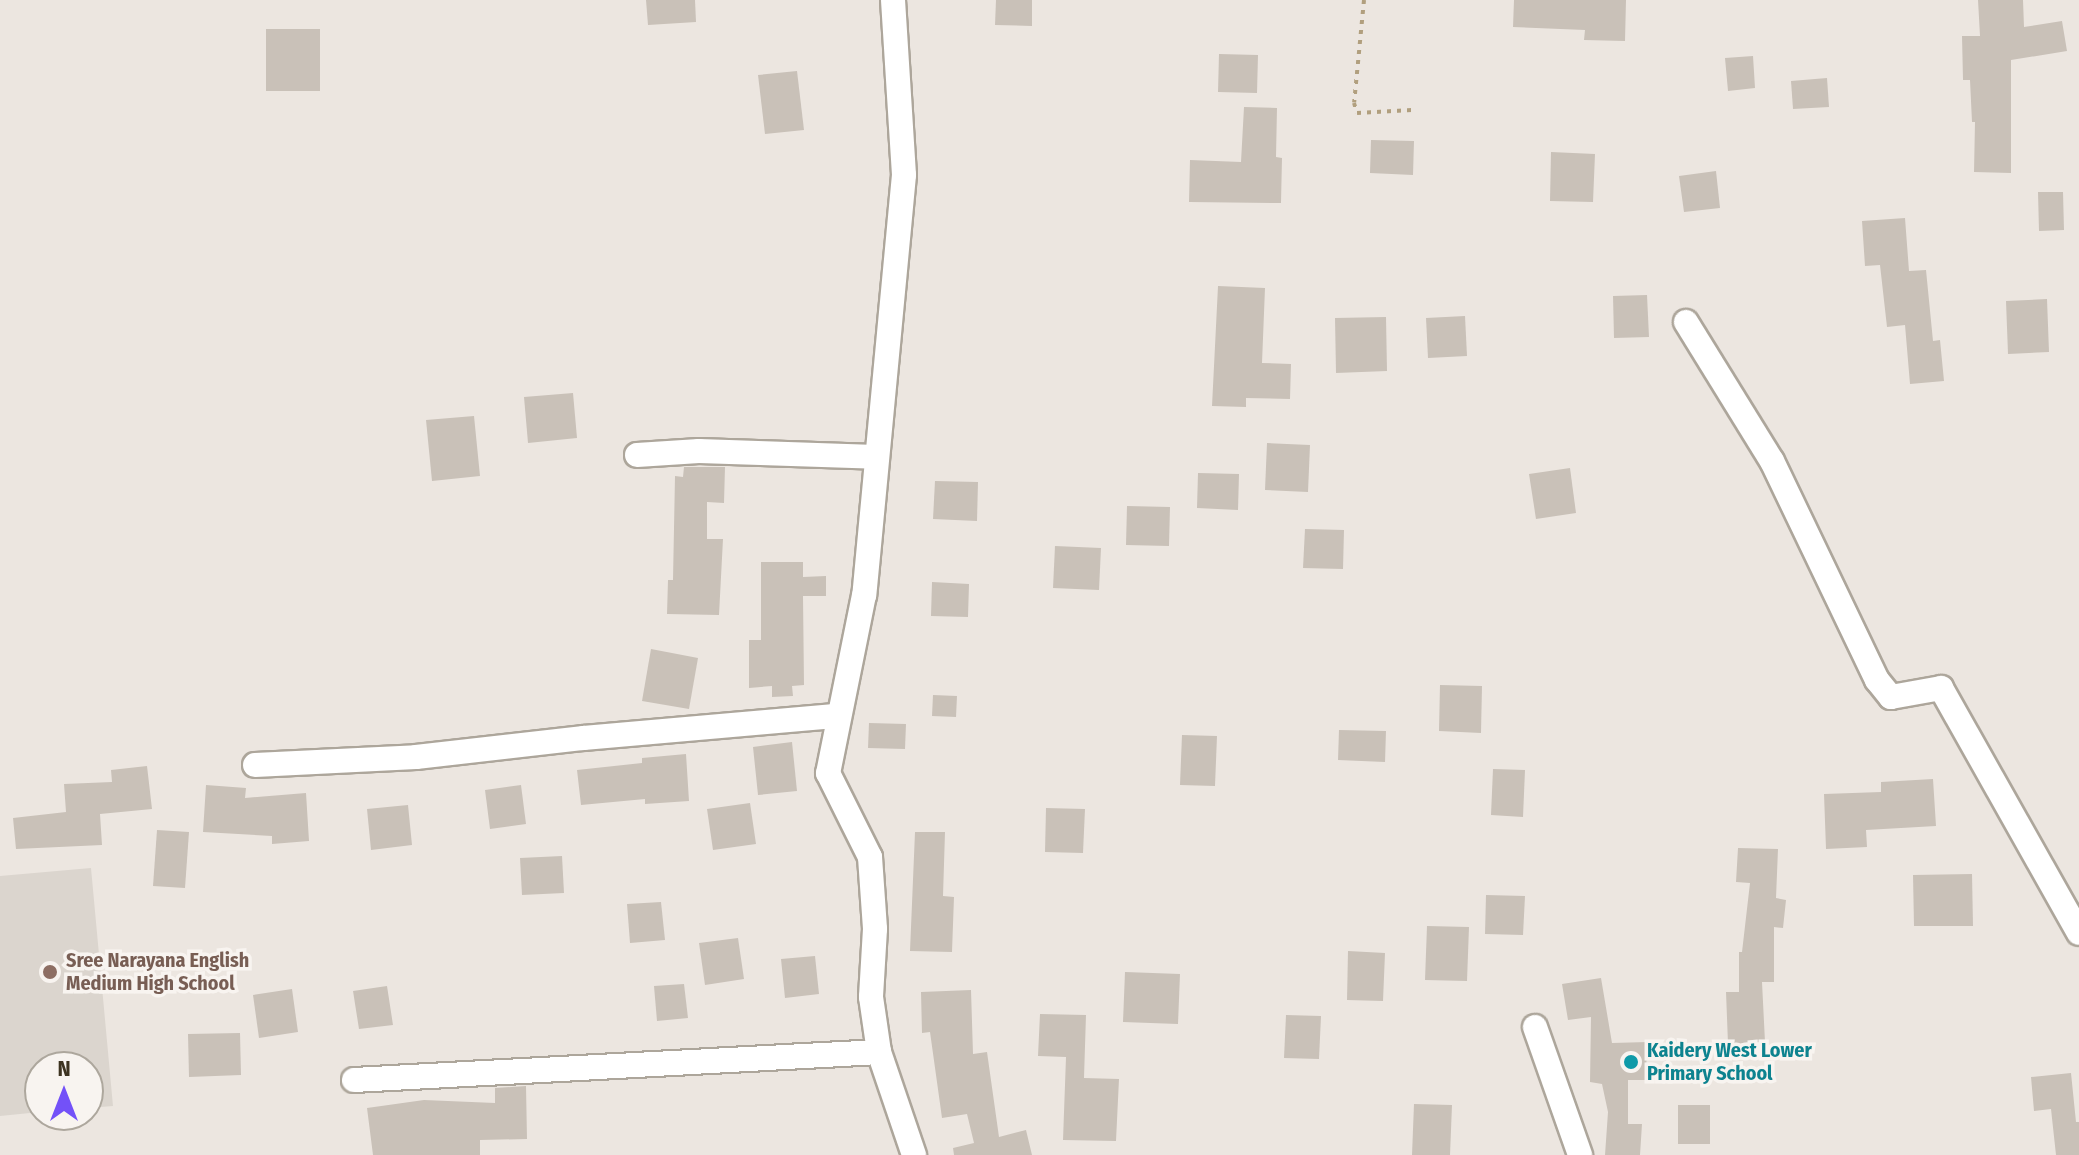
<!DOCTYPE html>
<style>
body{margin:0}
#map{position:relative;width:2079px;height:1155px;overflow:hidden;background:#ece6e0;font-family:"Fira Sans Condensed",sans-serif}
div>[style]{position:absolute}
.built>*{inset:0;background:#dbd5ce}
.building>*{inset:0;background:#c9c1b8}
.path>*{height:4px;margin-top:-2px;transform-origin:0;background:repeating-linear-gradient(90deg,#b19f7e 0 4px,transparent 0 10px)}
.roads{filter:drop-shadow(2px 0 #ada69b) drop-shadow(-2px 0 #ada69b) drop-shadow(0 2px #ada69b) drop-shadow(0 -2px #ada69b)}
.street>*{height:24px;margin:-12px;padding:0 12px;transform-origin:12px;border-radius:12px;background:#fff}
.secondary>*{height:24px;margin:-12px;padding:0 12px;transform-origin:12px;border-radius:12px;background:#fff}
.dots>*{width:22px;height:22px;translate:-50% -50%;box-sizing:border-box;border:4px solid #f8f4f0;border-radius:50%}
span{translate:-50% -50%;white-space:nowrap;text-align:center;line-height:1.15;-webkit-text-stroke:7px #f8f4f0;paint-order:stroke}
.education-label{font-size:20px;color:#785e54;font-weight:700}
.left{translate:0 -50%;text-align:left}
.culture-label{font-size:20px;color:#0d838f;font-weight:700}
.north{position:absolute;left:24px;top:1051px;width:80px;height:80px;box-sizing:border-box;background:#f8f4f0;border:2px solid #ada79d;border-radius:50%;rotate:0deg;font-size:22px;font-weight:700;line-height:32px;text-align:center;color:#3d3320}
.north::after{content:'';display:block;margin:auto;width:28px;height:36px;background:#7351f8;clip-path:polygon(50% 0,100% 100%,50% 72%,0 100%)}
</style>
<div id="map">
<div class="built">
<i style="clip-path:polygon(91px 868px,113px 1106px,88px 1108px,88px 1067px,40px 1067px,40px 1112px,0 1116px,0 876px)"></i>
</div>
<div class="building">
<i style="clip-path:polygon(646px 0,695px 0,696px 22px,648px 25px)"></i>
<i style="clip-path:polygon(996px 0,1032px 0,1032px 26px,995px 25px)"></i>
<i style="clip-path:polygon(1514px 0,1626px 0,1625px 41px,1584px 40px,1585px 30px,1513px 27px)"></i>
<i style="clip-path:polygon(1978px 0,2023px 0,2024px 27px,2062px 21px,2067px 51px,2011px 60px,2011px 173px,1974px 172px,1975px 122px,1972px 122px,1970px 80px,1963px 80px,1962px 36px,1980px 36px)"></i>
<i style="clip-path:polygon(266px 29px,320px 29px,320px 91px,266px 91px)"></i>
<i style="clip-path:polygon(1219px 54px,1258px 55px,1257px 93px,1218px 92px)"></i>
<i style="clip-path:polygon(1753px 56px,1755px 88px,1728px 91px,1725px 58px)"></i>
<i style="clip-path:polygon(797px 71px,804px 130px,765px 134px,758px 75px)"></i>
<i style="clip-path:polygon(1827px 78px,1829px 107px,1793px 109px,1791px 81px)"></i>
<i style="clip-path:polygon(1244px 107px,1277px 108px,1276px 157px,1282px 158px,1281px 203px,1189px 202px,1190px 160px,1241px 162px)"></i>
<i style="clip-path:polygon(1371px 140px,1414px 141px,1413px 175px,1370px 173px)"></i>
<i style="clip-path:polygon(1551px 152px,1595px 154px,1593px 202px,1550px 201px)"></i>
<i style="clip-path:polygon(1716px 171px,1720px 208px,1684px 212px,1679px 176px)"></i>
<i style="clip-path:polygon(2038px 192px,2063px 192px,2064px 230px,2039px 231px)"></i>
<i style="clip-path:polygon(1905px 218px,1909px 271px,1926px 270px,1933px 341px,1940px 340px,1944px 381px,1910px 384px,1905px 325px,1887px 327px,1880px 265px,1865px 266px,1862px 221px)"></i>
<i style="clip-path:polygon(1218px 286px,1265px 288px,1262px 363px,1291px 364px,1290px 399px,1246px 398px,1246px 407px,1212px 406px)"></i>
<i style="clip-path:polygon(1647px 295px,1649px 337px,1614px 338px,1613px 296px)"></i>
<i style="clip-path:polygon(2047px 299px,2049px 352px,2008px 354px,2006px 301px)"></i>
<i style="clip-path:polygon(1465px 316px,1467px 356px,1428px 358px,1426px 318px)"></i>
<i style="clip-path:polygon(1386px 317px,1387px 371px,1336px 373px,1335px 318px)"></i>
<i style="clip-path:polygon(573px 393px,577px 438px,528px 443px,524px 397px)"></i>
<i style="clip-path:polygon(474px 416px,480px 476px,432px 481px,426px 420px)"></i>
<i style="clip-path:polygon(1267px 443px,1310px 445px,1308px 492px,1265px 490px)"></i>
<i style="clip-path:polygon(684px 467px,725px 467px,724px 503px,707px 502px,707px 539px,723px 539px,719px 615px,667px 614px,668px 580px,673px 580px,675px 476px,683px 477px)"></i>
<i style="clip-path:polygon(1570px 468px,1576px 513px,1536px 519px,1529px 474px)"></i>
<i style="clip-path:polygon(1198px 473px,1239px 474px,1238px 510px,1197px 508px)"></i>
<i style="clip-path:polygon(935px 481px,978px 482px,977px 521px,933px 519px)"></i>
<i style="clip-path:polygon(1127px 506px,1170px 507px,1169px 546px,1126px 545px)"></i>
<i style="clip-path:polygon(1305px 529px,1344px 530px,1343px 569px,1303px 568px)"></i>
<i style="clip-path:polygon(1055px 546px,1101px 548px,1099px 590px,1053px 588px)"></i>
<i style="clip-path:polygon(761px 562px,803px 562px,803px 577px,826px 576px,826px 596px,803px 596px,804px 685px,792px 686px,793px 696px,772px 697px,772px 686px,749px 688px,749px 640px,761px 640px)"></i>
<i style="clip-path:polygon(932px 582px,969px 584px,968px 617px,931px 616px)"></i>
<i style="clip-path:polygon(651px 649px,698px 658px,689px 709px,642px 701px)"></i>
<i style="clip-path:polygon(1440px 685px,1482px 686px,1481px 733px,1439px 731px)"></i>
<i style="clip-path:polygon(933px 695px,957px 696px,956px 717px,932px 716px)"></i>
<i style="clip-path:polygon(869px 723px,906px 724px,905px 749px,868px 748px)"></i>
<i style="clip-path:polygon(1339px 730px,1386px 731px,1385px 762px,1338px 760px)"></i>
<i style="clip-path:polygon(1182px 735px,1217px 736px,1215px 786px,1180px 785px)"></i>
<i style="clip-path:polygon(792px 742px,797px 791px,758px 795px,753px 747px)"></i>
<i style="clip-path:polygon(686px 754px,689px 801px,645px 804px,645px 799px,581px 805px,577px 770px,642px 763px,642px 758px)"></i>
<i style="clip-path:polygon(147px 766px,152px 809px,100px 814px,102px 845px,16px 849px,13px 818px,66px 812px,64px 784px,112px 782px,111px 770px)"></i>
<i style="clip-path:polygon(1493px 769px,1525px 770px,1523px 817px,1491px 815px)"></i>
<i style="clip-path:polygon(1933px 779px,1936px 826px,1866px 830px,1867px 847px,1826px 849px,1824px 794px,1881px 792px,1881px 782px)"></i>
<i style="clip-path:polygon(206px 785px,246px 788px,245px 798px,306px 793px,309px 841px,272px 844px,272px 836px,203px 832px)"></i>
<i style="clip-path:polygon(521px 785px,526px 824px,490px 829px,485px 790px)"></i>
<i style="clip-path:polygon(750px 803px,756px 844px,713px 850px,707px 809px)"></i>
<i style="clip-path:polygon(408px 805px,412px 845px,371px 850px,367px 809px)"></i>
<i style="clip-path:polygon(1046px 808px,1085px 809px,1083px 853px,1045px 852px)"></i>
<i style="clip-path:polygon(157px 830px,189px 832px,185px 888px,153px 886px)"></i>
<i style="clip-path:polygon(915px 832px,945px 832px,943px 896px,954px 897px,952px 952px,910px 951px)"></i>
<i style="clip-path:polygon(1738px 848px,1778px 849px,1776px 898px,1786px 900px,1783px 928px,1774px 927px,1774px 982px,1762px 982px,1765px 1042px,1728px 1044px,1726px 992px,1739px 992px,1739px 952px,1742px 952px,1750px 883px,1736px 882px)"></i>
<i style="clip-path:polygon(562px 856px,564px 893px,522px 895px,520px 858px)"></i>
<i style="clip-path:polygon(1972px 874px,1973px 926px,1914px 926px,1913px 875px)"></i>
<i style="clip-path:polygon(1486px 895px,1525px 896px,1523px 935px,1485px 934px)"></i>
<i style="clip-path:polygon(661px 902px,665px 940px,630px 943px,627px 904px)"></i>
<i style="clip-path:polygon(1427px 926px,1469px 927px,1467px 981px,1425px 980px)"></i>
<i style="clip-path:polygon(738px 938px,744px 979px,705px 985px,699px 943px)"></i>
<i style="clip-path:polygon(1348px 951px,1385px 953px,1383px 1001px,1347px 1000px)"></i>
<i style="clip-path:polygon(815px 956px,819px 994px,785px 998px,781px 959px)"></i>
<i style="clip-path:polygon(1125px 972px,1180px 974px,1178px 1024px,1123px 1022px)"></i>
<i style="clip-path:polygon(1601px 978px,1612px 1043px,1648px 1042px,1645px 1080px,1628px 1080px,1628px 1124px,1642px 1124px,1640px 1155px,1605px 1155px,1608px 1112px,1602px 1084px,1590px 1082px,1591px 1017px,1568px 1020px,1562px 984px)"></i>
<i style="clip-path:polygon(684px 984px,688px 1018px,657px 1021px,654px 986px)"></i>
<i style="clip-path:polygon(387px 986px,393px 1025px,359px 1029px,353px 991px)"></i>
<i style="clip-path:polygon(292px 989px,298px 1032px,259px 1038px,253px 995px)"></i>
<i style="clip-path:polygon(971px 990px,973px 1054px,987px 1052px,999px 1137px,1026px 1130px,1032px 1155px,954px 1155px,953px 1148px,974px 1143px,967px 1114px,942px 1118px,930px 1032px,922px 1033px,921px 992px)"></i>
<i style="clip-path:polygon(1040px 1014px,1086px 1015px,1084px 1078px,1119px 1079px,1116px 1141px,1063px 1140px,1066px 1057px,1038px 1056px)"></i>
<i style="clip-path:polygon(1286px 1015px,1321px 1016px,1319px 1059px,1284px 1058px)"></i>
<i style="clip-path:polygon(240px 1033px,241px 1075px,189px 1077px,188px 1034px)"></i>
<i style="clip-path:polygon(2071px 1073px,2076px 1122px,2079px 1122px,2079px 1155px,2056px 1155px,2051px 1109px,2034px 1111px,2031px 1077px)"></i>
<i style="clip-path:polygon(526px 1086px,527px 1139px,480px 1140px,480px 1155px,373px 1155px,367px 1108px,424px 1100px,495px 1103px,495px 1088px)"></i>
<i style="clip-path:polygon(1414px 1104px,1452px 1105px,1450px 1155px,1412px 1155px)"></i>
<i style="clip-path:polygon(1678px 1105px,1710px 1105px,1710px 1144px,1678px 1144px)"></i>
</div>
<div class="path">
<i style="left:1364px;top:0;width:103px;rotate:95.5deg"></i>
<i style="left:1354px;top:103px;width:10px;rotate:73deg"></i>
<i style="left:1357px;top:113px;width:55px;rotate:-3.1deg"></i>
</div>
<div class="roads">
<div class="street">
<i style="left:1686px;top:322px;width:163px;rotate:58.3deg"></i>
<i style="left:1772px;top:461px;width:243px;rotate:64.4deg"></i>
<i style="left:1877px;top:680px;width:22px;rotate:51deg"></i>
<i style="left:1891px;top:697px;width:51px;rotate:-10.2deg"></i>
<i style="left:1941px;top:688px;width:281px;rotate:60.6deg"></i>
<i style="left:637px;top:455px;width:62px;rotate:-3.7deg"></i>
<i style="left:699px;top:451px;width:177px;rotate:1.9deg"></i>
<i style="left:255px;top:765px;width:161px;rotate:-2.8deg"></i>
<i style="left:416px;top:757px;width:169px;rotate:-6.5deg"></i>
<i style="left:584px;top:738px;width:254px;rotate:-5deg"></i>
<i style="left:1535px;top:1027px;width:136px;rotate:70.6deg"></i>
<i style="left:354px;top:1080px;width:526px;rotate:-3.05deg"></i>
</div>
<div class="secondary">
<i style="left:893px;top:0;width:175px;rotate:86.4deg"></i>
<i style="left:904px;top:175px;width:422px;rotate:95.4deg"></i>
<i style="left:864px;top:595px;width:182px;rotate:101.4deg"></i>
<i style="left:828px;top:773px;width:94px;rotate:63.4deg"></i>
<i style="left:870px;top:857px;width:72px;rotate:86deg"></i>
<i style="left:875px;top:929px;width:68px;rotate:93.4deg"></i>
<i style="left:871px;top:997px;width:56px;rotate:81.7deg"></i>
<i style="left:879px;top:1052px;width:109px;rotate:71.2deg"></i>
</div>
</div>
<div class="dots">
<i style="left:50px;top:972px;background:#8d6e63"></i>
<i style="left:1631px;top:1062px;background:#0f9aa8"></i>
</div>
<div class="education-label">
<span class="left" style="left:66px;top:972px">Sree Narayana English<br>Medium High School</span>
</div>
<div class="culture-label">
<span class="left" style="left:1647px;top:1062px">Kaidery West Lower<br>Primary School</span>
</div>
<div class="north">N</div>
</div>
